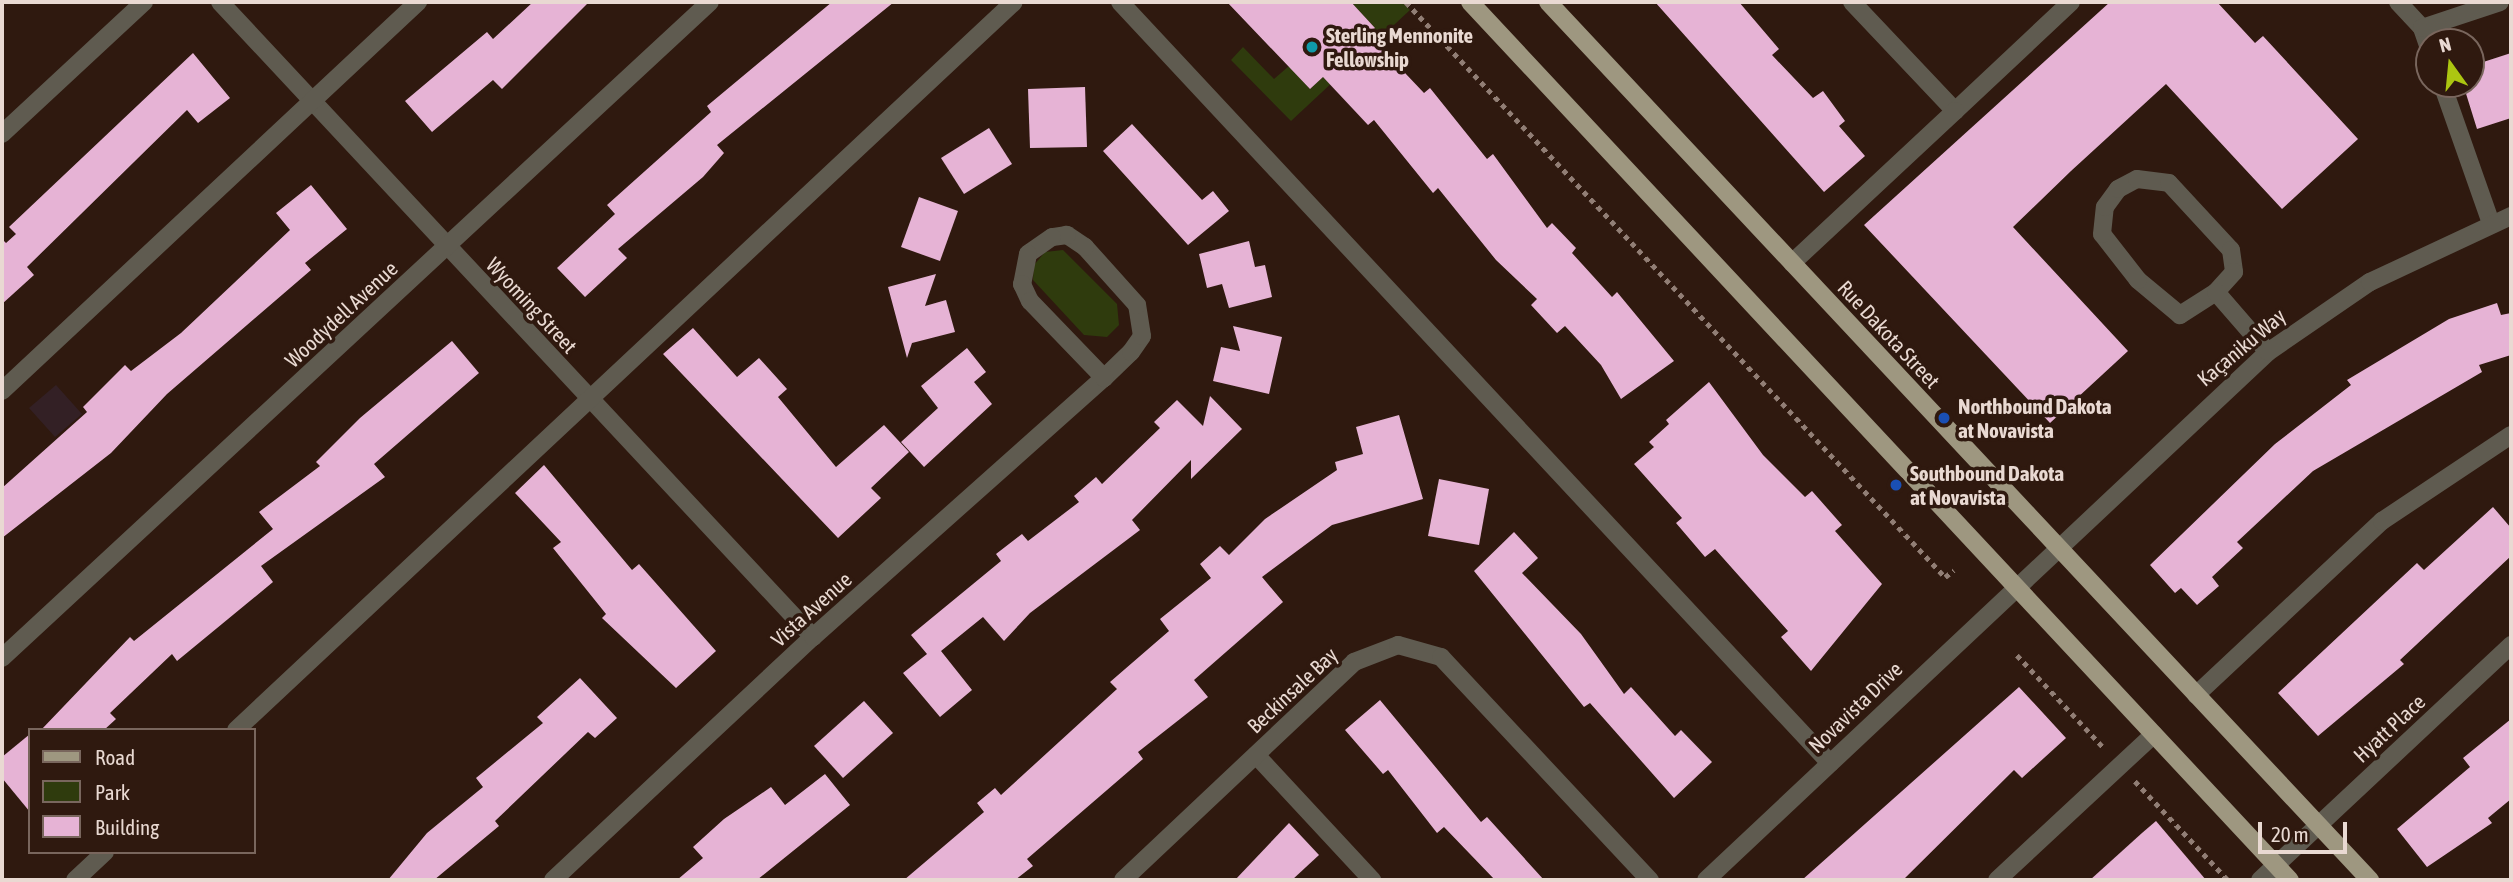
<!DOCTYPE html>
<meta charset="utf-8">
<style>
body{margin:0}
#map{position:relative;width:2513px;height:882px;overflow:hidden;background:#2f190f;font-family:"Asap Condensed",sans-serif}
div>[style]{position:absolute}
.industrial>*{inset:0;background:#332025}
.green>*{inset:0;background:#2f3b0d}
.building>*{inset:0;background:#e6b3d5}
.path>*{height:4.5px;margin-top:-2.25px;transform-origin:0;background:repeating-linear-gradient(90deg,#917e75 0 5px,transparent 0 10px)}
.minor>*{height:18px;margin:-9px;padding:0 9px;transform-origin:9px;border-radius:9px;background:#5f5b50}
.major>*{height:18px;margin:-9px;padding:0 9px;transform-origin:9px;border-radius:9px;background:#9e9780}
.dots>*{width:19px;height:19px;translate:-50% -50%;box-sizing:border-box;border:4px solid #2f190f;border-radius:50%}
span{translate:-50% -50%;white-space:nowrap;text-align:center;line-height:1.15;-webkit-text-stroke:7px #2f190f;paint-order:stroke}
.poi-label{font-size:21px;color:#e9d9d2;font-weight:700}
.left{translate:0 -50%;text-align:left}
.street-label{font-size:21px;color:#e9d9d2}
.frame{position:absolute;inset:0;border:4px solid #e9d9d2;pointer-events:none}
.legend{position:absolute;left:28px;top:728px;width:228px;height:126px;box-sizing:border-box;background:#2f190f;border:2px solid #79665d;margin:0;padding:9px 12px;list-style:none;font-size:21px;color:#e9d9d2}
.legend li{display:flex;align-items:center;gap:14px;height:35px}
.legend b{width:35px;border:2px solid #79665d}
.north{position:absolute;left:2415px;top:28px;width:70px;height:70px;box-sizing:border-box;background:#2f190f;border:2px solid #79665d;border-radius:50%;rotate:345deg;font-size:19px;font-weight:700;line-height:28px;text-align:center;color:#e9d9d2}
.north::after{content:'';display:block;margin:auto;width:24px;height:32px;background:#acc611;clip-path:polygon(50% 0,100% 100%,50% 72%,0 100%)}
.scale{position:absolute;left:2258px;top:822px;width:89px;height:32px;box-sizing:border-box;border:4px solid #e9d9d2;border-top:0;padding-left:9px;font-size:21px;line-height:24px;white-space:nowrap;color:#e9d9d2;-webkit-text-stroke:5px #2f190f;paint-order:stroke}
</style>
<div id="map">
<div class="industrial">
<i style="clip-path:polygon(56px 385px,82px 414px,55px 437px,29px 408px)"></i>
</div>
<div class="green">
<i style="clip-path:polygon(1351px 2px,1402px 2px,1410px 10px,1291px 121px,1231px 60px,1243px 47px,1274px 79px,1289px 66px,1310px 89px,1375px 28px)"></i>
<i style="clip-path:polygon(1063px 250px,1117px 304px,1119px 325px,1107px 337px,1084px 335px,1033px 280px,1034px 265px,1045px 252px)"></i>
</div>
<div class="building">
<i style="clip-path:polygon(533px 2px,589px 2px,502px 89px,493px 80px,432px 132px,405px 101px,487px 32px,493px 39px)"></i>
<i style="clip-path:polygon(832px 2px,894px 2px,717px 145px,724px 153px,703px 177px,618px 249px,627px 258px,585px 297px,557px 268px,615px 214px,607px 205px,711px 112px,707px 106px)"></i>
<i style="clip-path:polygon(1227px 2px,1351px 2px,1375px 28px,1368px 34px,1424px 93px,1430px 88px,1487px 159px,1493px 154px,1547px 228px,1552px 223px,1576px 248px,1572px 253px,1612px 297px,1617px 292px,1674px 361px,1621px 399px,1601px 365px,1565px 326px,1557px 333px,1531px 305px,1537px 299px,1496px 260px,1438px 188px,1433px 193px,1374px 120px,1368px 125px,1323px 77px,1310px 89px)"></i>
<i style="clip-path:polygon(1655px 2px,1739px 2px,1779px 49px,1772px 55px,1813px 98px,1823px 91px,1845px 121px,1839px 126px,1865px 156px,1824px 192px)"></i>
<i style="clip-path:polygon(2110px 2px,2217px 2px,2255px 43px,2263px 36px,2358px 139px,2282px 209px,2166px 84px,2071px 171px,2013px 227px,2128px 351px,2050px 423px,1864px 225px)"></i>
<i style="clip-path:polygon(193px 53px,230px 98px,198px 123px,187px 110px,27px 267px,34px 275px,2px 304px,2px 239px,6px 243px,16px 234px,9px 227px)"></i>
<i style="clip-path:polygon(2511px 53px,2511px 118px,2477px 129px,2463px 84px,2471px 84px,2471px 66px)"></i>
<i style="clip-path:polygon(1085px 87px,1087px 147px,1030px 148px,1028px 89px)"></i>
<i style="clip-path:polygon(1132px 124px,1202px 200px,1213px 191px,1229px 211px,1188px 245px,1103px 151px)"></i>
<i style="clip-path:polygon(989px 128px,1012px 164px,964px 194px,941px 158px)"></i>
<i style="clip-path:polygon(311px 185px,347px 229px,305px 263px,311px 270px,167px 394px,111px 453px,2px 538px,2px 488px,87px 412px,83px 407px,125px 365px,131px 371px,181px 333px,290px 230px,276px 213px)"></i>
<i style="clip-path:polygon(919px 197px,958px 211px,940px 261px,901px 247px)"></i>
<i style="clip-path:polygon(1249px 241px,1255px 267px,1265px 265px,1272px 297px,1229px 308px,1222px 284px,1207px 288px,1199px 254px)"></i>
<i style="clip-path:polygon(936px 274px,925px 306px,946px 300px,955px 332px,912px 343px,907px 358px,888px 287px)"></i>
<i style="clip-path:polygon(2497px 303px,2501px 315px,2511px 313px,2511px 355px,2479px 365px,2482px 372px,2313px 471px,2237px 542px,2243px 548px,2212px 577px,2219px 586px,2197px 605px,2181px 588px,2175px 593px,2150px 565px,2275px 444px,2351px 385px,2347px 380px,2449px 319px)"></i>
<i style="clip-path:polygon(1233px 326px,1282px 337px,1269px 394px,1213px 381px,1221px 347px,1240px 351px)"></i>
<i style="clip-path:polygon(693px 328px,737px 377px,759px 358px,787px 389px,778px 397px,836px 467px,884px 425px,909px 452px,871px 488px,881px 498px,838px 538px,663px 354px)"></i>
<i style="clip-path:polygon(452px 341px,479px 373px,374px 464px,385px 477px,261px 566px,273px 582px,177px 661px,172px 654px,110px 713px,116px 719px,104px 730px,41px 730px,130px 637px,134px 641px,273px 529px,259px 512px,320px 466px,316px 462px,360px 418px)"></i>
<i style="clip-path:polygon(967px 348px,986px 372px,974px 382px,992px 404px,924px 467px,901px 442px,938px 408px,921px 386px)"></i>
<i style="clip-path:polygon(1709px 382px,1763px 455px,1805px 497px,1812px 491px,1842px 525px,1835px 531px,1882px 584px,1811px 671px,1781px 637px,1788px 631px,1715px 549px,1705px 557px,1676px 523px,1682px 518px,1634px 464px,1654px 447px,1649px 442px,1669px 424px,1666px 420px)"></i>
<i style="clip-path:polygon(1210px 396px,1242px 429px,1191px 479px,1191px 460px,1132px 520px,1140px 530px,1030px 613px,1004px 641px,983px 617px,941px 651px,972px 690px,940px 717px,903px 673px,927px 654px,911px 635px,1001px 561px,996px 554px,1022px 534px,1028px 541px,1079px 502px,1074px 496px,1096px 477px,1102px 484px,1160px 428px,1154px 422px,1177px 400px,1203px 426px)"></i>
<i style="clip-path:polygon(1399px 415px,1423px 499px,1332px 525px,1262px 577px,1283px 602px,1194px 680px,1208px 697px,1138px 752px,1143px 759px,1027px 859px,1033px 866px,1015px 880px,904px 880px,984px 812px,977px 803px,995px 788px,1001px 795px,1117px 689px,1110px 682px,1169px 631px,1160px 619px,1211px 578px,1200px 564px,1220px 546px,1229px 555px,1265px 519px,1337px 470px,1335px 462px,1363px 454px,1356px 427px)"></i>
<i style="clip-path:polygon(544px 465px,632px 570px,639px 564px,716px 651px,676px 688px,602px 618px,606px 614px,553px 548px,561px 542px,515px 493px)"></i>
<i style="clip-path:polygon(1439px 479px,1489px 489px,1479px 545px,1428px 536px)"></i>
<i style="clip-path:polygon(2493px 507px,2511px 528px,2511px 556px,2400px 660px,2404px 664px,2318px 736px,2278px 693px,2417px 563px,2424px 570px)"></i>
<i style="clip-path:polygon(1514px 532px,1538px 558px,1522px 573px,1581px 634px,1624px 694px,1631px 687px,1675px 736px,1681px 730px,1712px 762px,1674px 798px,1590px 703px,1584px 707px,1474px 571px)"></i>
<i style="clip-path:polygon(580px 678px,617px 718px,595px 738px,588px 732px,495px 821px,499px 826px,434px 880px,388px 880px,427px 833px,483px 787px,476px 778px,543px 723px,537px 717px)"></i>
<i style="clip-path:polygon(2019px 687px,2066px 738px,2022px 778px,2014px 770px,1903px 880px,1802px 880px)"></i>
<i style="clip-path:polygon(1380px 700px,1481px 822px,1487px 817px,1544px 880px,1495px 880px,1444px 827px,1437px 833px,1388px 770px,1383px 774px,1345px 730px)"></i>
<i style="clip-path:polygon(864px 701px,893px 733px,843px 778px,814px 746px)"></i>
<i style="clip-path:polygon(2511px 719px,2511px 799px,2488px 818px,2492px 823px,2427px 867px,2397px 829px,2470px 767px,2463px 758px)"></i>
<i style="clip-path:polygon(30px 734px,30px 812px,2px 778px,2px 757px)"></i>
<i style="clip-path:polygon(825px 774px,850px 805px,757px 880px,677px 880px,703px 858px,693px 847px,724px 819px,771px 787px,785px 805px)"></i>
<i style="clip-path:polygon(2156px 821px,2206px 880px,2090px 880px,2142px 833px)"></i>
<i style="clip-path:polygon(1289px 823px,1319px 855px,1292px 880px,1235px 880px)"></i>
</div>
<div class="path">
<i style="left:1406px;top:2px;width:788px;rotate:46.85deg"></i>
<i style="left:1945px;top:577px;width:11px;rotate:-38deg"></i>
<i style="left:2017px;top:655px;width:129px;rotate:46.9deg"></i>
<i style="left:2135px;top:781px;width:136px;rotate:46.8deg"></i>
</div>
<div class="minor">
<i style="left:220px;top:2px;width:869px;rotate:46.96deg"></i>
<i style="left:1120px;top:2px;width:1041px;rotate:46.99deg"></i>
<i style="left:1852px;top:2px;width:150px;rotate:46.6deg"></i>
<i style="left:1955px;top:111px;width:159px;rotate:-43.2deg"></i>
<i style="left:2398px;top:2px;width:35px;rotate:47deg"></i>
<i style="left:2422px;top:28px;width:21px;rotate:71deg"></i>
<i style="left:2422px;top:28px;width:82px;rotate:-18.4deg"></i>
<i style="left:2442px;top:84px;width:147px;rotate:70.6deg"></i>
<i style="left:2px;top:134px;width:194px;rotate:-42.9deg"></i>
<i style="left:1792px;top:263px;width:223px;rotate:-43deg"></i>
<i style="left:2216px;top:292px;width:43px;rotate:147.4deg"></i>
<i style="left:2180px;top:315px;width:55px;rotate:-140.2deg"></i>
<i style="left:2138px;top:280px;width:58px;rotate:-128deg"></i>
<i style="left:2102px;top:234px;width:27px;rotate:-84deg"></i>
<i style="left:2105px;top:207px;width:22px;rotate:-54deg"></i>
<i style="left:2118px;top:189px;width:21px;rotate:-28deg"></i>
<i style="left:2137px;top:179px;width:32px;rotate:7deg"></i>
<i style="left:2169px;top:183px;width:91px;rotate:47.2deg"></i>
<i style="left:2231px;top:250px;width:22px;rotate:82deg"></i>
<i style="left:2234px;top:272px;width:27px;rotate:132deg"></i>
<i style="left:2216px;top:292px;width:79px;rotate:49.1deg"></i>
<i style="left:2px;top:391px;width:570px;rotate:-43.08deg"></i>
<i style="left:2px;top:658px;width:965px;rotate:-42.82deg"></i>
<i style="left:2196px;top:695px;width:255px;rotate:-43.1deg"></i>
<i style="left:2382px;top:521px;width:155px;rotate:-33.7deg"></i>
<i style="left:236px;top:730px;width:1065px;rotate:-43.1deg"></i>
<i style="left:1256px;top:755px;width:171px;rotate:47.1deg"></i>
<i style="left:75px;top:880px;width:41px;rotate:-43deg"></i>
<i style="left:553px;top:880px;width:356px;rotate:-43.1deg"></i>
<i style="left:813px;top:637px;width:390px;rotate:-41.7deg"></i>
<i style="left:1104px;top:378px;width:37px;rotate:-44deg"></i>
<i style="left:1131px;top:352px;width:19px;rotate:-55deg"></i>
<i style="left:1142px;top:336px;width:31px;rotate:-99deg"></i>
<i style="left:1137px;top:305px;width:78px;rotate:-131.9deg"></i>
<i style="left:1085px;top:247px;width:22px;rotate:-146deg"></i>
<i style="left:1067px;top:235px;width:15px;rotate:172deg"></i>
<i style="left:1052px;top:237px;width:29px;rotate:145deg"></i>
<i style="left:1028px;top:254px;width:31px;rotate:101deg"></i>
<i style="left:1022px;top:284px;width:19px;rotate:65deg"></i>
<i style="left:1030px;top:301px;width:107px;rotate:46.1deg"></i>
<i style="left:1123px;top:880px;width:318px;rotate:-43.3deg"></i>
<i style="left:1354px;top:662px;width:47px;rotate:-21.1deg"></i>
<i style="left:1398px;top:645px;width:45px;rotate:15.6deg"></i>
<i style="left:1441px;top:657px;width:306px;rotate:46.9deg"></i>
<i style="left:1706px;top:880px;width:771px;rotate:-43.21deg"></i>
<i style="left:2268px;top:352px;width:124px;rotate:-34.5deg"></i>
<i style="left:2370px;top:282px;width:156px;rotate:-25.1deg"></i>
<i style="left:1997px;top:880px;width:214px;rotate:-42.9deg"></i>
<i style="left:2260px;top:880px;width:344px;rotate:-43.1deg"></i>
</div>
<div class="major">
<i style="left:1470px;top:2px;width:1201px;rotate:46.96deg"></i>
<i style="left:1548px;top:2px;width:1203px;rotate:46.89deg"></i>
</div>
<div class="dots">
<i style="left:1312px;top:47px;background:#0f9aa8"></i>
<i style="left:1944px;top:418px;background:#1a4fb4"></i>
<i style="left:1896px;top:485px;background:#1a4fb4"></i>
</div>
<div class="poi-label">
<span class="left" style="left:1326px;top:47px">Sterling Mennonite<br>Fellowship</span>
<span class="left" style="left:1958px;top:418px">Northbound Dakota<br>at Novavista</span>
<span class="left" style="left:1910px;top:485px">Southbound Dakota<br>at Novavista</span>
</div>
<div class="street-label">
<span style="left:532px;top:305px;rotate:47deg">Wyoming Street</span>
<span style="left:341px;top:314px;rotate:-43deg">Woodydell Avenue</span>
<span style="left:1889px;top:334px;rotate:47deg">Rue Dakota Street</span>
<span style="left:2241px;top:347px;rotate:-40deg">Kaçaniku Way</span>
<span style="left:811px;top:609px;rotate:-42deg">Vista Avenue</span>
<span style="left:1292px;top:690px;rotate:-43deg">Beckinsale Bay</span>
<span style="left:1855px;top:707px;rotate:-44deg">Novavista Drive</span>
<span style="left:2389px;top:728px;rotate:-43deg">Hyatt Place</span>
</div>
<div class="frame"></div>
<ul class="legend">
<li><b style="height:9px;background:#9e9780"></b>Road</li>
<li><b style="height:19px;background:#2f3b0d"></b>Park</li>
<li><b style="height:19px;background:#e6b3d5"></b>Building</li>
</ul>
<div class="north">N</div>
<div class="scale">20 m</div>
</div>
